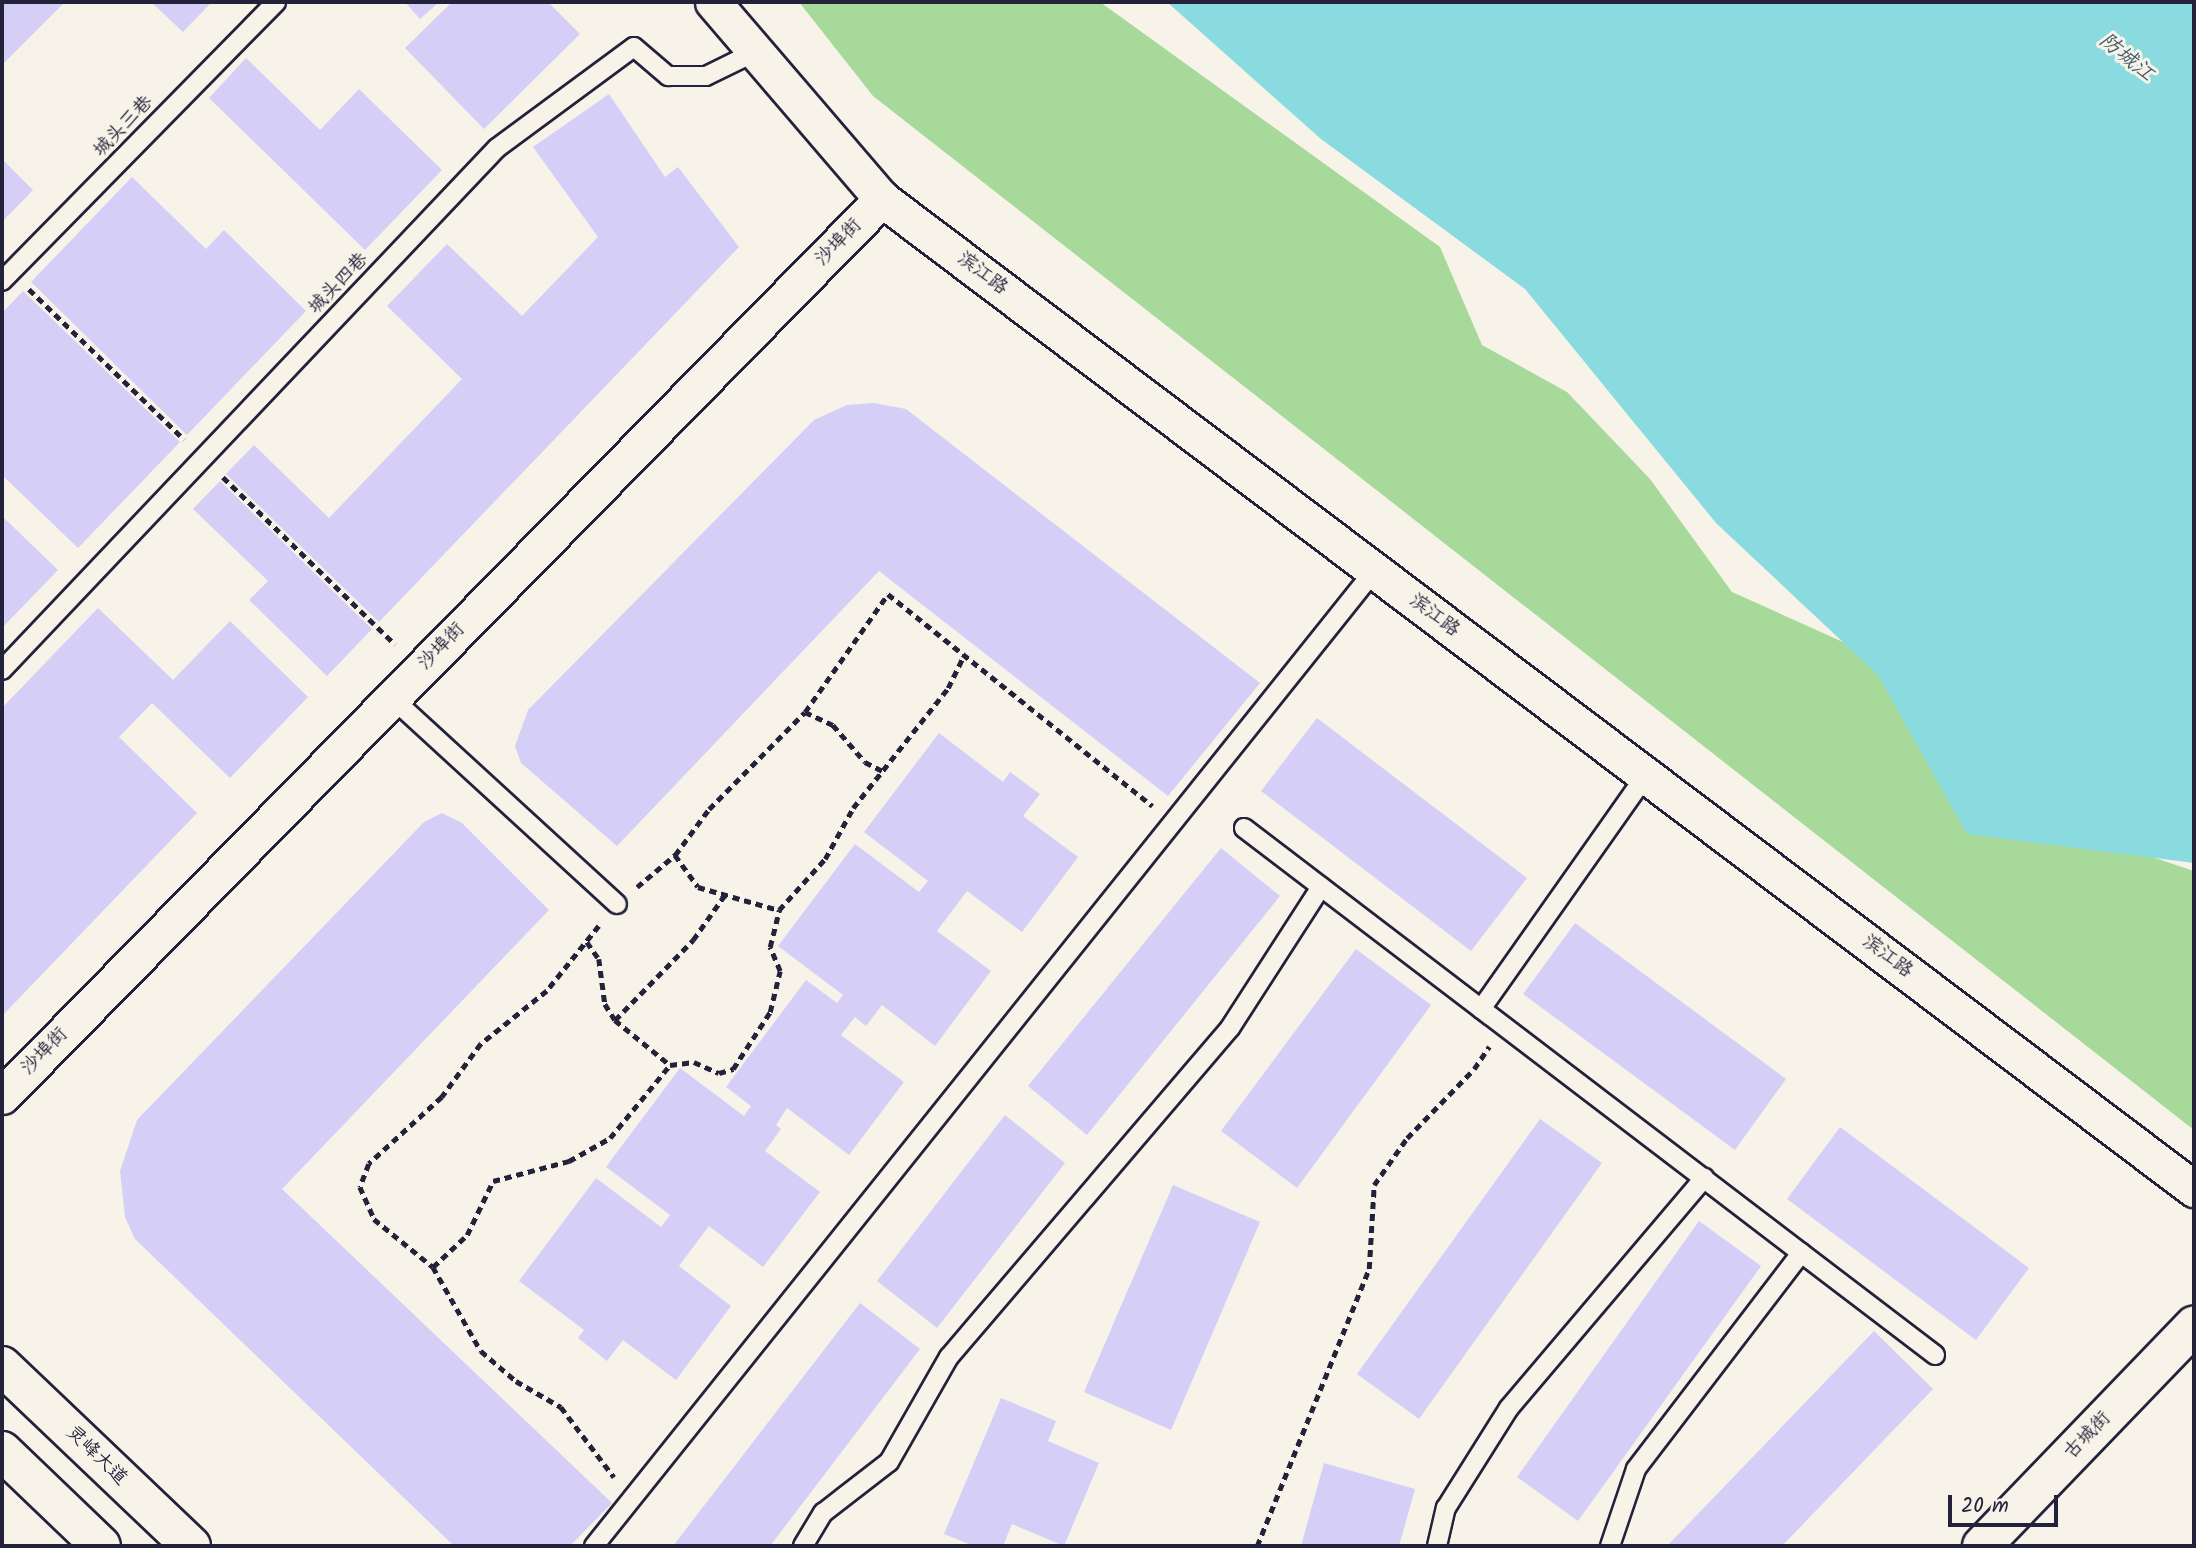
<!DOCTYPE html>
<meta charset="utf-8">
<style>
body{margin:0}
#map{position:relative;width:2196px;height:1548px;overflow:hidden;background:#f7f3e8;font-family:Kalam,"LXGW WenKai TC",sans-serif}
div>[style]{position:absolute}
.green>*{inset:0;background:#a7d99b}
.water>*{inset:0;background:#89dbe0}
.building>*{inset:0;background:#d5cff8}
.path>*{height:4.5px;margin-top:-2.25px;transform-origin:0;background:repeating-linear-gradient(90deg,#22223b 0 7px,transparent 0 12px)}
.roads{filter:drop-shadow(2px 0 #22223b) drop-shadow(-2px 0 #22223b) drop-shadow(0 2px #22223b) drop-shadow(0 -2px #22223b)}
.lane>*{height:18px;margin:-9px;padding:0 9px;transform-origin:9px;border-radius:9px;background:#f7f3e8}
.street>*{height:35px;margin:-17.5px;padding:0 17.5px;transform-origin:17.5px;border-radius:17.5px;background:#f7f3e8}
.secondary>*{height:38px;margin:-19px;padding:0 19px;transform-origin:19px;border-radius:19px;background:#f7f3e8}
.primary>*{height:38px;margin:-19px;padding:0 19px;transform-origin:19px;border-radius:19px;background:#f7f3e8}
span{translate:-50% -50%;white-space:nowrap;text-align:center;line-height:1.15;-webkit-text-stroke:6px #f7f3e8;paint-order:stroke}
.street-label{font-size:19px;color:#22223b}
.water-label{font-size:21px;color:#415a6d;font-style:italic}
.frame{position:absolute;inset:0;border:4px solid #22223b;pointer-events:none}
.scale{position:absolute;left:1948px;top:1495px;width:110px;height:32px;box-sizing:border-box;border:4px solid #22223b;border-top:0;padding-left:9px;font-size:21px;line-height:24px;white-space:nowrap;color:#22223b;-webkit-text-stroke:5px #f7f3e8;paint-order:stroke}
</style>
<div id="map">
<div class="green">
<i style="clip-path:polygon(799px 2px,1100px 2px,1440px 247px,1482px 345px,1567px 392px,1650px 479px,1732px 592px,1923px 678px,2002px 807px,2194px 871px,2194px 1130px,873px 96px)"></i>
</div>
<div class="water">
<i style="clip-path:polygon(1167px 2px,2194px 2px,2194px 863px,1967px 834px,1878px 675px,1716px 523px,1525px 289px,1321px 139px)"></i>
</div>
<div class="building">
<i style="clip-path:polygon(2px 2px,65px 2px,2px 65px)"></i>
<i style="clip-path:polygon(151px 2px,212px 2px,183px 32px)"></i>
<i style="clip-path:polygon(405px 2px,439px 2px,420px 19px)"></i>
<i style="clip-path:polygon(452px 2px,548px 2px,580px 34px,484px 129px,405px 48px)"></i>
<i style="clip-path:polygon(246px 58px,320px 130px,359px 89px,442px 170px,365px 250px,209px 98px)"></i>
<i style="clip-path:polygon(609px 94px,665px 177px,678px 167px,739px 247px,379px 622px,226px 474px,254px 445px,329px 518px,462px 379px,387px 306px,447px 244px,522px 316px,598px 237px,533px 147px)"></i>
<i style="clip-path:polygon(2px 159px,33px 190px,2px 222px)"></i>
<i style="clip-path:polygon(132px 177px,206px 249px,224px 230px,306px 311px,187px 435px,31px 282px)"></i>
<i style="clip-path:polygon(23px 291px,180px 442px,78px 548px,2px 475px,2px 313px)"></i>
<i style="clip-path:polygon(874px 403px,906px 409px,1260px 683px,1168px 796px,879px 571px,617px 846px,521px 763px,515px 746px,528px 710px,814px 420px,847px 405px)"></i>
<i style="clip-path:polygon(220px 481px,372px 629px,327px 676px,249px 600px,268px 581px,193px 509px)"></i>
<i style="clip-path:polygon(2px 516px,58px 570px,2px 628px)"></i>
<i style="clip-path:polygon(98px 608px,173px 680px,230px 621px,308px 697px,230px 778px,152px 703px,119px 737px,197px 813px,2px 1016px,2px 708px)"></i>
<i style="clip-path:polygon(1317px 718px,1527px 878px,1471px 951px,1261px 791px)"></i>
<i style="clip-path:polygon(939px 733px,1003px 782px,1010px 772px,1040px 794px,1023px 816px,1078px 857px,1022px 932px,967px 891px,937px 931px,991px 971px,935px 1046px,882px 1005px,866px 1026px,855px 1017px,841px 1035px,904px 1082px,849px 1155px,787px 1108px,776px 1125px,781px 1129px,765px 1151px,820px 1192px,763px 1267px,709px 1226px,679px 1266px,731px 1306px,676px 1380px,623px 1340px,607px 1361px,578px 1338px,584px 1330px,519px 1281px,596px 1178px,661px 1227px,670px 1215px,606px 1167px,680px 1068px,744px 1116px,751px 1106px,726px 1087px,806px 980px,837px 1003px,843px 995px,778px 946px,855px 844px,919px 892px,928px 881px,864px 832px)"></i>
<i style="clip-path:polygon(442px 813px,462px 823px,549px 910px,282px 1189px,612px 1503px,570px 1546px,454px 1546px,135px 1239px,125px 1217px,120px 1171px,137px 1120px,424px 822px)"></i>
<i style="clip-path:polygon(1221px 848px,1280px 896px,1087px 1135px,1028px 1086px)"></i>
<i style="clip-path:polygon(1575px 923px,1786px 1079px,1735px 1150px,1523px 994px)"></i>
<i style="clip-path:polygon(1356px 949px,1431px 1005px,1297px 1188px,1221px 1131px)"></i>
<i style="clip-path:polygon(1005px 1115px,1065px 1163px,937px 1328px,877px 1281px)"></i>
<i style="clip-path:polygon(1540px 1119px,1602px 1163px,1419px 1419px,1357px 1374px)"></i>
<i style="clip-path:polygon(1840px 1127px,2029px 1268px,1976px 1340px,1787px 1199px)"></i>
<i style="clip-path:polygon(1173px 1185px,1260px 1222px,1171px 1430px,1084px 1392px)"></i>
<i style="clip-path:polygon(1699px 1221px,1761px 1266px,1578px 1521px,1517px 1477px)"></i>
<i style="clip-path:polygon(860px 1303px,920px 1349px,770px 1546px,673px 1546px)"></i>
<i style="clip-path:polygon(1874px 1331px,1933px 1389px,1782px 1546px,1667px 1546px)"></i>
<i style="clip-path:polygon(1001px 1398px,1056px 1421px,1048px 1441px,1099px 1463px,1064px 1546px,1012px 1524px,1003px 1546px,974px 1546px,944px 1534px)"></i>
<i style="clip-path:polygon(1324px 1463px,1415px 1489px,1399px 1546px,1301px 1546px)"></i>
</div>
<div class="path">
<i style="left:29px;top:289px;width:216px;rotate:44.1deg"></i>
<i style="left:223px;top:477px;width:240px;rotate:44.2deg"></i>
<i style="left:805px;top:712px;width:31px;rotate:25deg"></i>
<i style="left:833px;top:725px;width:49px;rotate:49.1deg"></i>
<i style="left:865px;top:762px;width:22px;rotate:27deg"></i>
<i style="left:675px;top:855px;width:39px;rotate:54deg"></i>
<i style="left:698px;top:887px;width:84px;rotate:15.9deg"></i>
<i style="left:637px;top:887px;width:50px;rotate:-40.1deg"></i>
<i style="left:675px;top:855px;width:57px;rotate:-53.5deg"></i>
<i style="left:709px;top:809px;width:136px;rotate:-45.3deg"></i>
<i style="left:805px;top:712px;width:144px;rotate:-54.9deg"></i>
<i style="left:888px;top:594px;width:339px;rotate:38.7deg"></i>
<i style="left:599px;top:926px;width:83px;rotate:128.7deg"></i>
<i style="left:547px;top:991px;width:85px;rotate:141.2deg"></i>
<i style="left:481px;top:1044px;width:66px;rotate:126.3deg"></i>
<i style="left:442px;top:1097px;width:99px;rotate:137.5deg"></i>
<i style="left:369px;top:1164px;width:25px;rotate:111deg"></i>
<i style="left:360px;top:1187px;width:35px;rotate:66deg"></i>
<i style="left:374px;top:1219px;width:76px;rotate:39.1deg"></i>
<i style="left:433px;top:1267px;width:97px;rotate:60.3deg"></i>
<i style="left:481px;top:1351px;width:46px;rotate:40.6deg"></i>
<i style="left:516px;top:1381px;width:52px;rotate:30deg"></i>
<i style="left:561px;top:1407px;width:88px;rotate:52.9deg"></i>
<i style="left:587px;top:942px;width:21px;rotate:55deg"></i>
<i style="left:599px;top:959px;width:45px;rotate:82.4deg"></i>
<i style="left:605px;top:1004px;width:19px;rotate:58deg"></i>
<i style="left:615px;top:1020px;width:71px;rotate:39.3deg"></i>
<i style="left:615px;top:1020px;width:112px;rotate:-45.7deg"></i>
<i style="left:693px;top:940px;width:54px;rotate:-54.8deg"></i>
<i style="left:433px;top:1267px;width:47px;rotate:-43.3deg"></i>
<i style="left:467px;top:1235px;width:60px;rotate:-64.3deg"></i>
<i style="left:493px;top:1181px;width:79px;rotate:-14.7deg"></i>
<i style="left:569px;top:1161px;width:47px;rotate:-29.3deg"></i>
<i style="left:610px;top:1138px;width:94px;rotate:-50.6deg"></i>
<i style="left:670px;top:1065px;width:24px;rotate:-7deg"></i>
<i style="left:694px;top:1062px;width:27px;rotate:24deg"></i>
<i style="left:719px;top:1073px;width:15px;rotate:-16deg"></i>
<i style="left:733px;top:1069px;width:68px;rotate:-57deg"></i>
<i style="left:770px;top:1012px;width:42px;rotate:-76.3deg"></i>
<i style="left:780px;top:971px;width:26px;rotate:-113deg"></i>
<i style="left:770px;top:947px;width:38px;rotate:-76deg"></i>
<i style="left:779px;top:910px;width:69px;rotate:-48deg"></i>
<i style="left:825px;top:859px;width:58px;rotate:-61.2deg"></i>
<i style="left:853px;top:808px;width:153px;rotate:-51.6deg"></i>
<i style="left:948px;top:688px;width:37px;rotate:-64deg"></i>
<i style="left:1257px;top:1546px;width:299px;rotate:-68deg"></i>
<i style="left:1369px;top:1269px;width:84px;rotate:-86.6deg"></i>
<i style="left:1374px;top:1185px;width:57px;rotate:-54.9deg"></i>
<i style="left:1407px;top:1138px;width:96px;rotate:-45.8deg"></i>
<i style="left:1474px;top:1069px;width:27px;rotate:-56deg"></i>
</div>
<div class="roads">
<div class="lane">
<i style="left:2px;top:281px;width:391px;rotate:-45.5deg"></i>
<i style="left:2px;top:670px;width:719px;rotate:-46.52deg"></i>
<i style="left:497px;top:148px;width:170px;rotate:-36.4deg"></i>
<i style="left:634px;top:47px;width:45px;rotate:40.5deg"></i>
<i style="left:668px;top:76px;width:38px"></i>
<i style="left:706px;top:76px;width:52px;rotate:-26.1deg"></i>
<i style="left:392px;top:698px;width:305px;rotate:42.5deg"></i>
<i style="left:1244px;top:828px;width:869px;rotate:37.33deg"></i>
<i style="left:1481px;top:1009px;width:286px;rotate:-54.8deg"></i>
<i style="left:594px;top:1546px;width:1249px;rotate:-51.34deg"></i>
<i style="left:803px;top:1546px;width:39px;rotate:-59deg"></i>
<i style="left:823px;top:1513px;width:83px;rotate:-37.7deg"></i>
<i style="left:889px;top:1462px;width:121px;rotate:-60.3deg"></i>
<i style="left:949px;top:1357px;width:433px;rotate:-49.5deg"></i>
<i style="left:1230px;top:1028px;width:168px;rotate:-57.2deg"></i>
<i style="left:1437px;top:1546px;width:39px;rotate:-77deg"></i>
<i style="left:1446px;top:1508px;width:118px;rotate:-57.8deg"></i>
<i style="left:1509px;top:1408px;width:302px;rotate:-49.7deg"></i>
<i style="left:1610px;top:1546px;width:81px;rotate:-71.3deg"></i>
<i style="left:1636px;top:1469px;width:272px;rotate:-52.6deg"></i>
</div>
<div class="street">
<i style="left:713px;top:2px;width:260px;rotate:49.4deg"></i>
<i style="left:882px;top:199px;width:1644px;rotate:37.04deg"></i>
<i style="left:2px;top:1096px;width:1257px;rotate:-45.55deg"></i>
</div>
<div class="secondary">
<i style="left:1982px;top:1546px;width:306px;rotate:-46.1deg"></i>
</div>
<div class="primary">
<i style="left:2px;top:1366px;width:261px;rotate:43.6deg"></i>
<i style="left:2px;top:1451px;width:137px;rotate:43.8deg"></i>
</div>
</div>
<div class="street-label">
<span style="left:124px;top:127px;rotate:-46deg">城头三巷</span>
<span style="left:839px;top:243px;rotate:-46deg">沙埠街</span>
<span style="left:982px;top:274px;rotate:37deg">滨江路</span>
<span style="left:339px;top:284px;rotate:-46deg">城头四巷</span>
<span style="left:1434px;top:616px;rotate:37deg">滨江路</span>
<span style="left:442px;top:647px;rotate:-46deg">沙埠街</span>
<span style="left:1887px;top:957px;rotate:37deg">滨江路</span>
<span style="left:45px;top:1052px;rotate:-46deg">沙埠街</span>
<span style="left:2088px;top:1436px;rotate:-46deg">古城街</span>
<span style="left:96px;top:1456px;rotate:44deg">灵峰大道</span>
</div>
<div class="water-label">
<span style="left:2126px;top:58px;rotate:39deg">防城江</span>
</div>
<div class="frame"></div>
<div class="scale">20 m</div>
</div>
